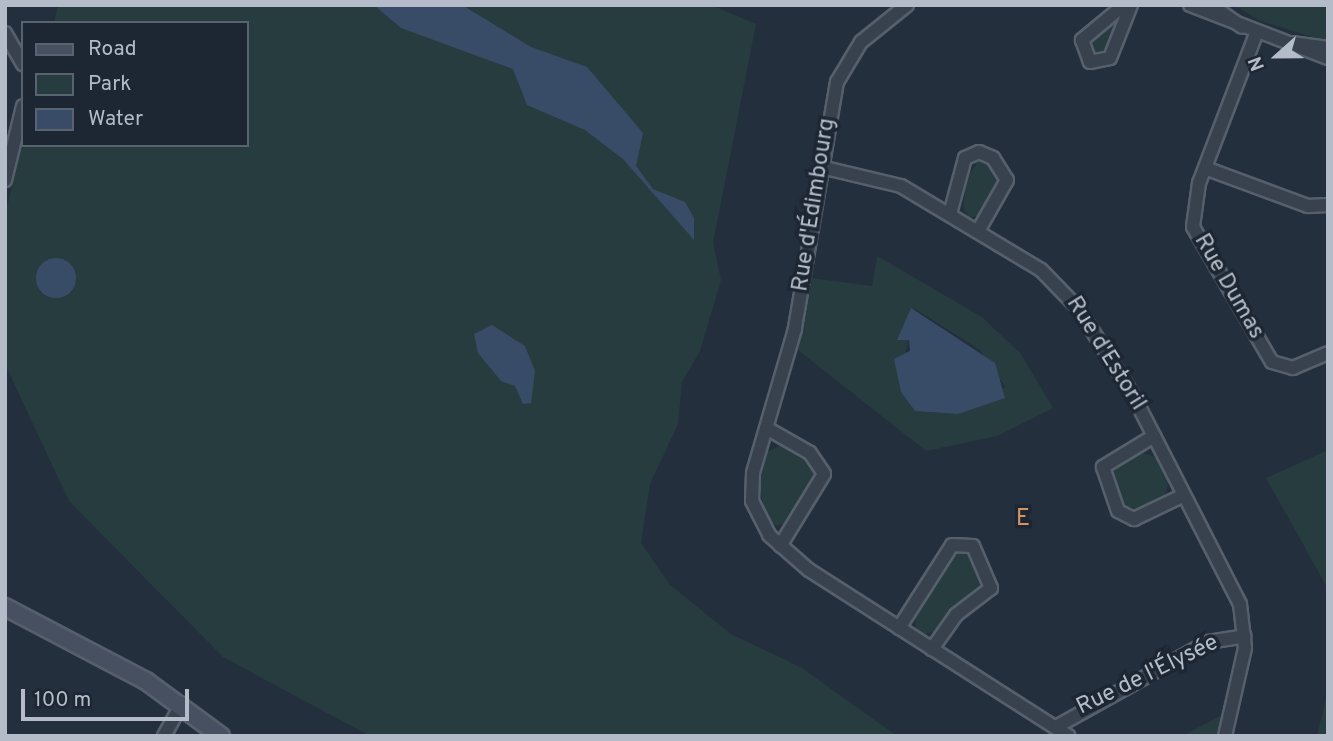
<!DOCTYPE html>
<meta charset="utf-8">
<style>
body{margin:0}
#map{position:relative;width:1333px;height:741px;overflow:hidden;background:#242f3e;font-family:Overpass,sans-serif}
div>[style]{position:absolute}
.green>*{inset:0;background:#263c3f}
.round{border-radius:50%}
.water>*{inset:0;background:#394c67}
.roads{filter:drop-shadow(2px 0 #565f6c) drop-shadow(-2px 0 #565f6c) drop-shadow(0 2px #565f6c) drop-shadow(0 -2px #565f6c)}
.street>*{height:12px;margin:-6px;padding:0 6px;transform-origin:6px;border-radius:6px;background:#38414e}
.secondary>*{height:16px;margin:-8px;padding:0 8px;transform-origin:8px;border-radius:8px;background:#465061}
span{translate:-50% -50%;white-space:nowrap;text-align:center;line-height:1.15;-webkit-text-stroke:7px #1d2633;paint-order:stroke}
.street-label{font-size:23px;color:#b4bcc9}
.neighbourhood-label{font-size:24px;color:#d59563;letter-spacing:2px}
.frame{position:absolute;inset:0;border:7px solid #b4bcc9;pointer-events:none}
.legend{position:absolute;left:21px;top:21px;width:228px;height:126px;box-sizing:border-box;background:#1d2633;border:2px solid #59626f;margin:0;padding:9px 12px;list-style:none;font-size:21px;color:#b4bcc9}
.legend li{display:flex;align-items:center;gap:14px;height:35px}
.legend b{width:35px;border:2px solid #59626f}
.north{position:absolute;left:1242px;top:21px;width:70px;height:70px;-webkit-text-stroke:5px #1d2633;paint-order:stroke;rotate:249deg;font-size:19px;font-weight:700;line-height:28px;text-align:center;color:#b4bcc9}
.north::after{content:'';display:block;margin:auto;width:24px;height:32px;background:#b4bcc9;clip-path:polygon(50% 0,100% 100%,50% 72%,0 100%)}
.scale{position:absolute;left:21px;top:689px;width:168px;height:32px;box-sizing:border-box;border:4px solid #b4bcc9;border-top:0;padding-left:9px;font-size:21px;line-height:24px;white-space:nowrap;color:#b4bcc9;-webkit-text-stroke:5px #1d2633;paint-order:stroke}
</style>
<div id="map">
<div class="green">
<i style="clip-path:polygon(58px 5px,711px 5px,756px 24px,713px 243px,721px 280px,700px 351px,682px 382px,678px 424px,650px 484px,641px 543px,670px 585px,731px 634px,802px 668px,897px 736px,370px 736px,223px 657px,69px 501px,5px 364px,5px 215px,23px 141px,247px 145px,247px 23px,54px 23px)"></i>
<i style="clip-path:polygon(1235px 5px,1328px 5px,1328px 42px,1258px 20px)"></i>
<i style="clip-path:polygon(1117px 21px,1106px 53px,1091px 54px,1089px 44px)"></i>
<i style="clip-path:polygon(978px 161px,992px 166px,997px 183px,979px 215px,970px 218px,963px 208px,966px 180px)"></i>
<i style="clip-path:polygon(evenodd,877px 256px,982px 317px,1021px 354px,1053px 408px,997px 436px,926px 451px,798px 350px,811px 278px,872px 286px,877px 256px,915px 309px,980px 350px,1005px 387px,958px 414px,915px 411px,899px 384px,915px 309px)"></i>
<i style="clip-path:polygon(782px 445px,810px 463px,816px 478px,791px 520px,777px 526px,766px 520px,759px 484px,767px 452px)"></i>
<i style="clip-path:polygon(1328px 450px,1328px 589px,1266px 478px)"></i>
<i class="round" style="left:1112px;top:453px;width:56px;height:56px"></i>
<i style="clip-path:polygon(957px 551px,969px 552px,981px 589px,952px 608px,936px 631px,925px 634px,916px 628px,915px 616px)"></i>
<i style="clip-path:polygon(1328px 689px,1328px 736px,1317px 736px,1323px 711px)"></i>
<i style="clip-path:polygon(1224px 714px,1218px 736px,1182px 736px)"></i>
</div>
<div class="water">
<i style="clip-path:polygon(374px 5px,462px 5px,531px 47px,587px 67px,643px 133px,636px 166px,653px 189px,685px 202px,694px 218px,694px 240px,623px 159px,585px 130px,527px 105px,513px 69px,401px 28px)"></i>
<i class="round" style="left:36px;top:258px;width:40px;height:40px"></i>
<i style="clip-path:polygon(911px 308px,995px 363px,1005px 398px,958px 414px,915px 411px,901px 392px,894px 359px,910px 351px,909px 340px,897px 340px)"></i>
<i style="clip-path:polygon(492px 325px,525px 346px,535px 371px,531px 403px,523px 404px,515px 386px,501px 381px,478px 353px,474px 334px)"></i>
</div>
<div class="roads">
<div class="street">
<i style="left:907px;top:5px;width:59px;rotate:141.2deg"></i>
<i style="left:861px;top:42px;width:47px;rotate:121deg"></i>
<i style="left:837px;top:82px;width:251px;rotate:99.7deg"></i>
<i style="left:795px;top:329px;width:150px;rotate:106.3deg"></i>
<i style="left:753px;top:473px;width:28px;rotate:92deg"></i>
<i style="left:752px;top:501px;width:38px;rotate:63deg"></i>
<i style="left:769px;top:535px;width:53px;rotate:41.2deg"></i>
<i style="left:809px;top:570px;width:308px;rotate:32.6deg"></i>
<i style="left:1124px;top:5px;width:55px;rotate:140.2deg"></i>
<i style="left:1082px;top:40px;width:23px;rotate:70deg"></i>
<i style="left:1090px;top:62px;width:20px;rotate:-11deg"></i>
<i style="left:1110px;top:58px;width:57px;rotate:-68.4deg"></i>
<i style="left:1190px;top:5px;width:148px;rotate:21deg"></i>
<i style="left:1211px;top:5px;width:38px;rotate:35deg"></i>
<i style="left:5px;top:33px;width:36px;rotate:60deg"></i>
<i style="left:1256px;top:34px;width:160px;rotate:110.9deg"></i>
<i style="left:1199px;top:183px;width:44px;rotate:97.8deg"></i>
<i style="left:1193px;top:227px;width:156px;rotate:59.7deg"></i>
<i style="left:1272px;top:362px;width:22px;rotate:16deg"></i>
<i style="left:1293px;top:368px;width:38px;rotate:-23deg"></i>
<i style="left:1292px;top:43px;width:36px;rotate:8deg"></i>
<i style="left:821px;top:167px;width:82px;rotate:13.4deg"></i>
<i style="left:901px;top:186px;width:163px;rotate:31deg"></i>
<i style="left:1041px;top:270px;width:53px;rotate:45.8deg"></i>
<i style="left:1078px;top:308px;width:103px;rotate:57.7deg"></i>
<i style="left:1133px;top:395px;width:235px;rotate:62.9deg"></i>
<i style="left:1240px;top:604px;width:44px;rotate:83.5deg"></i>
<i style="left:1245px;top:648px;width:90px;rotate:102.8deg"></i>
<i style="left:1205px;top:168px;width:110px;rotate:20.3deg"></i>
<i style="left:1308px;top:206px;width:20px;rotate:-3deg"></i>
<i style="left:5px;top:180px;width:76px;rotate:-76.3deg"></i>
<i style="left:950px;top:214px;width:58px;rotate:-75deg"></i>
<i style="left:965px;top:158px;width:15px;rotate:-23deg"></i>
<i style="left:979px;top:152px;width:15px;rotate:23deg"></i>
<i style="left:993px;top:158px;width:26px;rotate:58deg"></i>
<i style="left:1007px;top:180px;width:59px;rotate:119.6deg"></i>
<i style="left:768px;top:429px;width:48px;rotate:29.7deg"></i>
<i style="left:810px;top:453px;width:25px;rotate:56deg"></i>
<i style="left:824px;top:474px;width:84px;rotate:121.4deg"></i>
<i style="left:1154px;top:436px;width:60px;rotate:148.7deg"></i>
<i style="left:1103px;top:467px;width:46px;rotate:71.2deg"></i>
<i style="left:1118px;top:511px;width:18px;rotate:27deg"></i>
<i style="left:1134px;top:519px;width:55px;rotate:-25.6deg"></i>
<i style="left:899px;top:628px;width:98px;rotate:-57.4deg"></i>
<i style="left:952px;top:545px;width:21px;rotate:3deg"></i>
<i style="left:973px;top:546px;width:46px;rotate:66.8deg"></i>
<i style="left:991px;top:588px;width:44px;rotate:142.4deg"></i>
<i style="left:956px;top:615px;width:42px;rotate:125.2deg"></i>
<i style="left:1056px;top:727px;width:174px;rotate:-29.2deg"></i>
<i style="left:1208px;top:642px;width:37px;rotate:-9deg"></i>
<i style="left:164px;top:736px;width:37px;rotate:-61deg"></i>
</div>
<div class="secondary">
<i style="left:5px;top:607px;width:159px;rotate:27.7deg"></i>
<i style="left:146px;top:681px;width:93px;rotate:36.3deg"></i>
</div>
</div>
<div class="street-label">
<span style="left:815px;top:205px;rotate:-81deg">Rue d'Édimbourg</span>
<span style="left:1228px;top:287px;rotate:60deg">Rue Dumas</span>
<span style="left:1105px;top:354px;rotate:58deg">Rue d'Estoril</span>
<span style="left:1148px;top:676px;rotate:-26deg">Rue de l'Élysée</span>
</div>
<div class="neighbourhood-label">
<span style="left:1024px;top:520px">E</span>
</div>
<div class="frame"></div>
<ul class="legend">
<li><b style="height:9px;background:#465061"></b>Road</li>
<li><b style="height:19px;background:#263c3f"></b>Park</li>
<li><b style="height:19px;background:#394c67"></b>Water</li>
</ul>
<div class="north">N</div>
<div class="scale">100 m</div>
</div>
